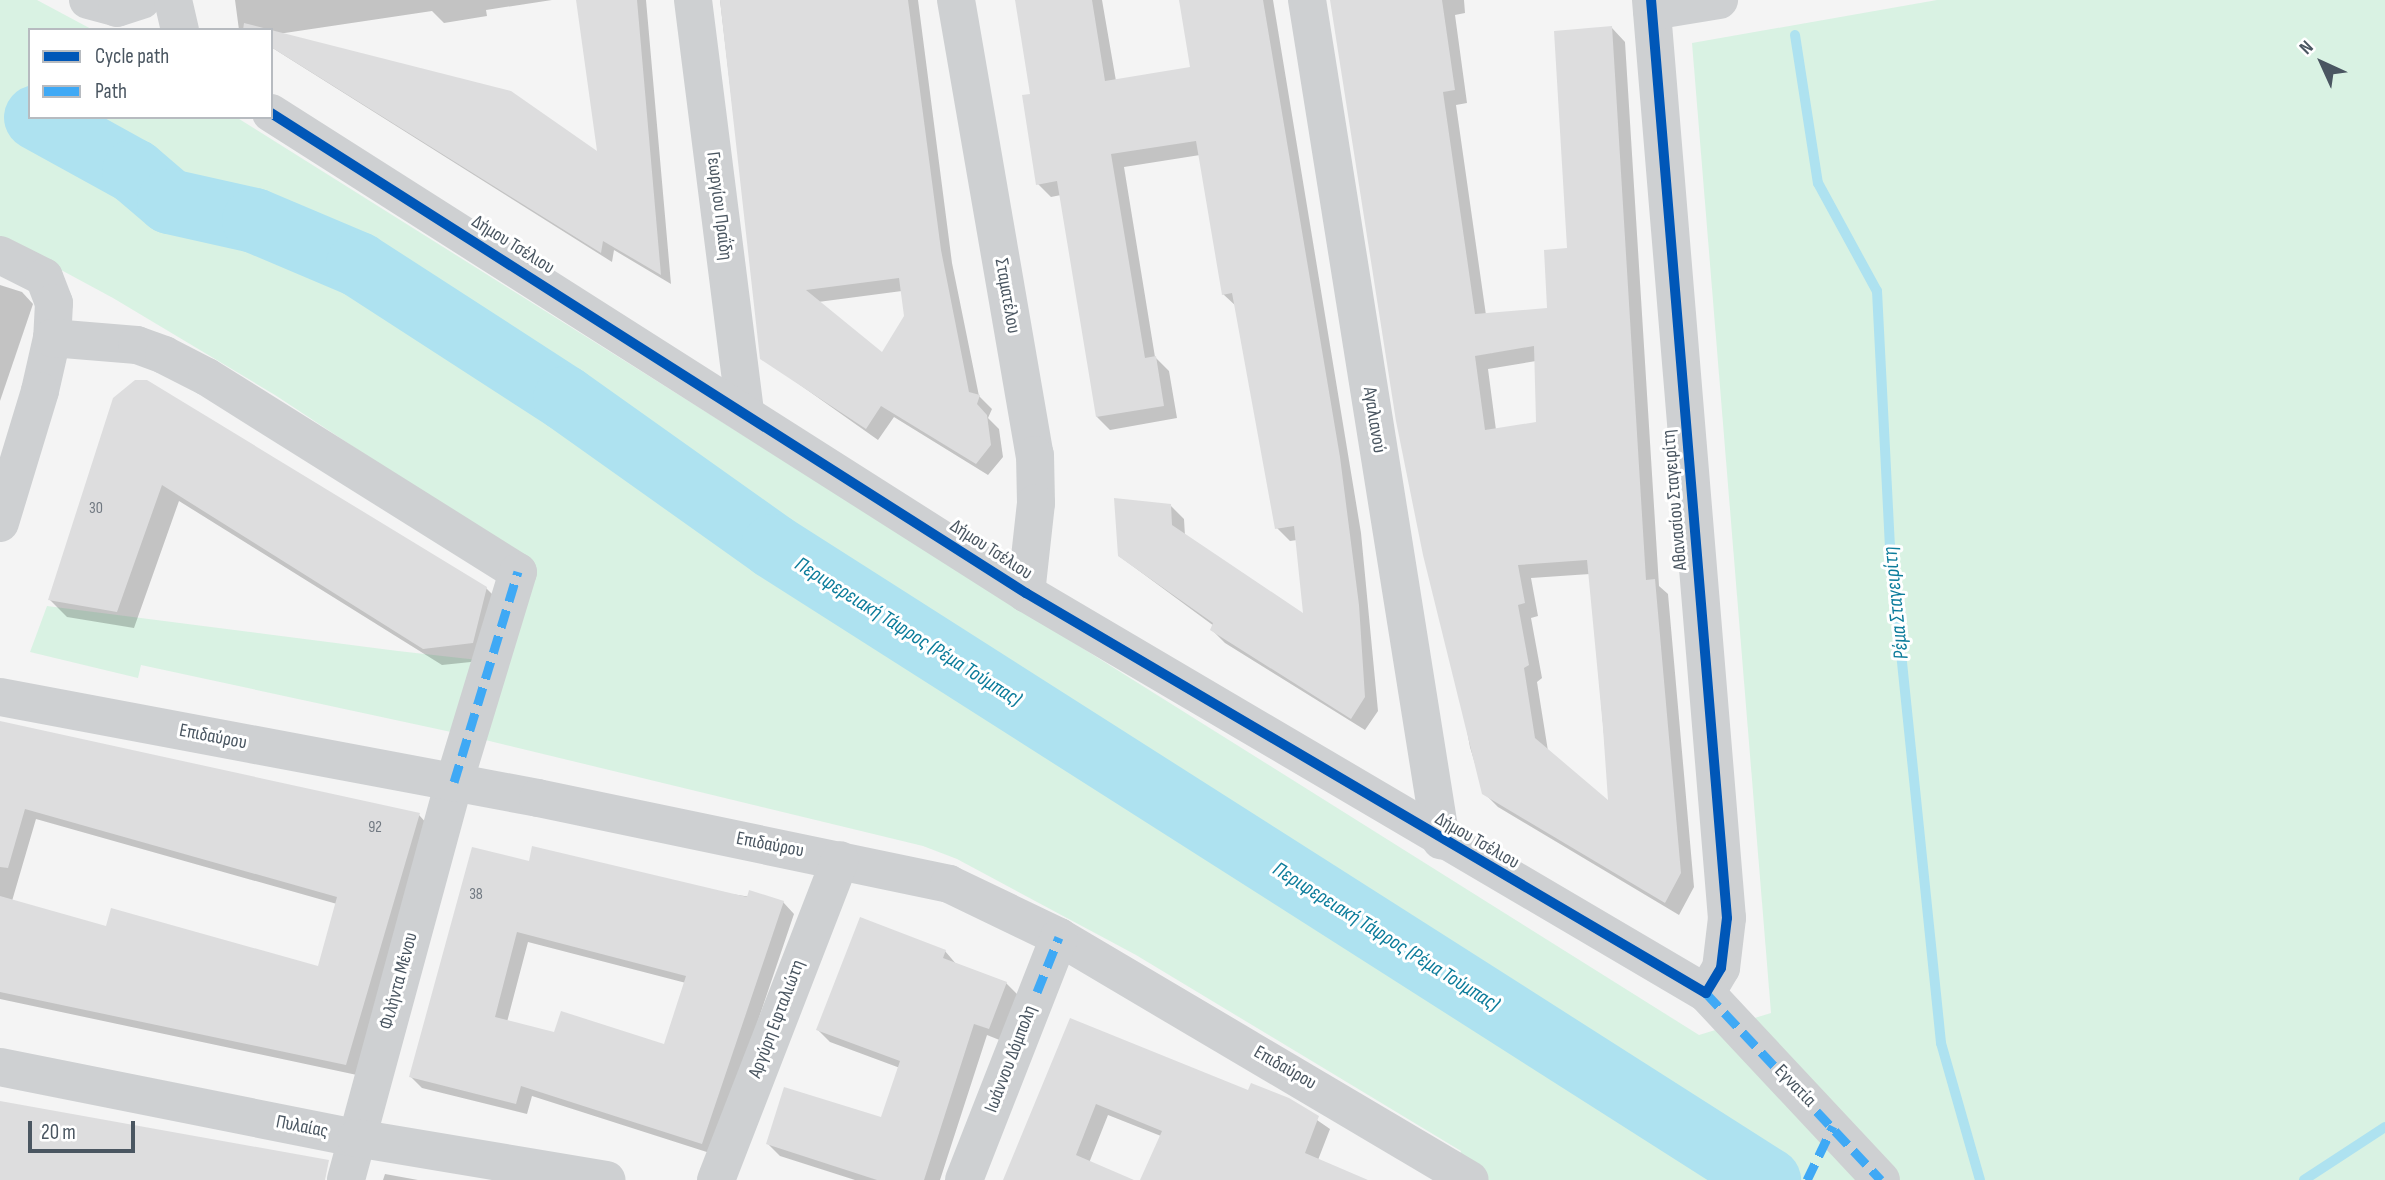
<!DOCTYPE html>
<meta charset="utf-8">
<style>
body{margin:0}
#map{position:relative;width:2385px;height:1180px;overflow:hidden;background:#f4f4f4;font-family:"Sofia Sans Condensed",sans-serif}
div>[style]{position:absolute}
.green>*{inset:0;background:#d9f2e3}
.shadow>*{inset:0;background:#0003}
.stream>*{height:10px;margin:-5px;padding:0 5px;transform-origin:5px;border-radius:5px;background:#aee2f0}
.river>*{height:65px;margin:-32.5px;padding:0 32.5px;transform-origin:32.5px;border-radius:32.5px;background:#aee2f0}
.building>*{inset:0;background:#ddddde}
.minor>*{height:38px;margin:-19px;padding:0 19px;transform-origin:19px;border-radius:19px;background:#ced0d2}
.quiet>*{height:9px;margin-top:-4.5px;transform-origin:0;background:repeating-linear-gradient(90deg,#3fa9f5 0 18px,transparent 0 27px)}
.cycleway>*{height:10px;margin:-5px;padding:0 5px;transform-origin:5px;border-radius:5px;background:#0057b8}
span{translate:-50% -50%;white-space:nowrap;text-align:center;line-height:1.15;-webkit-text-stroke:6px #fff;paint-order:stroke}
.number-label{font-size:16px;color:#707881}
.number-label span{-webkit-text-stroke-width:0}
.street-label{font-size:19px;color:#4a5661}
.water-label{font-size:21px;color:#0c7c9b;font-style:italic}
.legend{position:absolute;left:28px;top:28px;width:245px;height:91px;box-sizing:border-box;background:#fff;border:2px solid #b7bbc0;margin:0;padding:9px 12px;list-style:none;font-size:21px;color:#4a5661}
.legend li{display:flex;align-items:center;gap:14px;height:35px}
.legend b{width:35px;border:2px solid #b7bbc0}
.north{position:absolute;left:2287px;top:28px;width:70px;height:70px;-webkit-text-stroke:5px #fff;paint-order:stroke;rotate:315deg;font-size:19px;font-weight:700;line-height:28px;text-align:center;color:#4a5661}
.north::after{content:'';display:block;margin:auto;width:24px;height:32px;background:#4a5661;clip-path:polygon(50% 0,100% 100%,50% 72%,0 100%)}
.scale{position:absolute;left:28px;top:1121px;width:107px;height:32px;box-sizing:border-box;border:4px solid #4a5661;border-top:0;padding-left:9px;font-size:21px;line-height:24px;white-space:nowrap;color:#4a5661;-webkit-text-stroke:5px #fff;paint-order:stroke}
</style>
<div id="map">
<div class="green">
<i style="clip-path:polygon(0 0,37px 0,93px 30px,30px 30px,30px 117px,236px 117px,1699px 1035px,1771px 1013px,1692px 43px,1937px 0,2385px 0,2385px 1180px,1451px 1180px,1461px 1151px,1136px 955px,957px 859px,923px 846px,473px 737px,528px 562px,275px 395px,113px 298px,0 237px)"></i>
<i style="clip-path:polygon(47px 606px,398px 651px,487px 661px,465px 735px,141px 665px,138px 678px,30px 652px)"></i>
</div>
<div class="shadow">
<i style="clip-path:polygon(235px 0,552px 0,486px 10px,487px 16px,444px 23px,432px 11px,278px 34px,599px 155px,578px 0,646px 0,671px 284px,614px 250px,612px 262px,271px 47px,271px 30px,239px 30px)"></i>
<i style="clip-path:polygon(evenodd,720px 0,918px 0,952px 263px,979px 396px,992px 409px,988px 418px,999px 429px,1003px 457px,988px 475px,894px 417px,878px 440px,762px 358px,720px 0,902px 291px,906px 317px,883px 354px,818px 302px,902px 291px)"></i>
<i style="clip-path:polygon(1016px 0,1102px 0,1116px 81px,1192px 68px,1181px 0,1273px 0,1361px 533px,1378px 711px,1365px 730px,1225px 643px,1212px 630px,1214px 626px,1119px 556px,1171px 506px,1184px 519px,1185px 536px,1305px 617px,1297px 540px,1290px 541px,1277px 528px,1237px 307px,1223px 294px,1200px 155px,1124px 167px,1155px 357px,1169px 371px,1177px 418px,1110px 430px,1097px 417px,1061px 195px,1051px 197px,1038px 184px,1032px 95px)"></i>
<i style="clip-path:polygon(evenodd,1334px 0,1464px 0,1465px 13px,1455px 15px,1467px 103px,1456px 105px,1486px 315px,1549px 309px,1569px 250px,1612px 28px,1625px 42px,1659px 586px,1668px 594px,1694px 887px,1679px 915px,1498px 807px,1484px 793px,1470px 747px,1334px 0,1536px 361px,1538px 424px,1496px 430px,1488px 369px,1536px 361px,1334px 0,1590px 574px,1610px 804px,1548px 751px,1537px 682px,1542px 678px,1531px 618px,1538px 616px,1531px 578px,1590px 574px)"></i>
<i style="clip-path:polygon(0 285px,22px 292px,33px 304px,0 401px)"></i>
<i style="clip-path:polygon(114px 399px,486px 588px,503px 605px,490px 660px,442px 665px,179px 501px,134px 628px,67px 617px,50px 600px)"></i>
<i style="clip-path:polygon(evenodd,0 723px,419px 815px,429px 826px,357px 1075px,0 999px,0 723px,36px 819px,337px 904px,319px 968px,107px 928px,12px 901px,36px 819px)"></i>
<i style="clip-path:polygon(evenodd,530px 863px,783px 902px,794px 914px,713px 1154px,532px 1096px,527px 1114px,422px 1088px,411px 1077px,530px 863px,528px 942px,686px 983px,665px 1046px,555px 1034px,507px 1022px,528px 942px)"></i>
<i style="clip-path:polygon(945px 951px,957px 965px,1006px 983px,1019px 996px,1002px 1041px,987px 1035px,940px 1180px,855px 1180px,780px 1156px,768px 1144px,882px 1119px,900px 1068px,830px 1042px,818px 1030px)"></i>
<i style="clip-path:polygon(1071px 1020px,1249px 1093px,1288px 1100px,1330px 1129px,1318px 1160px,1366px 1180px,1141px 1180px,1161px 1136px,1108px 1115px,1089px 1163px,1132px 1180px,1005px 1180px)"></i>
<i style="clip-path:polygon(385px 1174px,418px 1180px,383px 1180px)"></i>
</div>
<div class="stream">
<i style="left:1795px;top:35px;width:150px;rotate:81.2deg"></i>
<i style="left:1818px;top:183px;width:123px;rotate:61.4deg"></i>
<i style="left:1877px;top:291px;width:254px;rotate:87.1deg"></i>
<i style="left:1890px;top:545px;width:501px;rotate:84.15deg"></i>
<i style="left:1941px;top:1043px;width:142px;rotate:74.1deg"></i>
<i style="left:2304px;top:1180px;width:97px;rotate:-33.2deg"></i>
</div>
<div class="river">
<i style="left:36px;top:117px;width:112px;rotate:28.9deg"></i>
<i style="left:134px;top:171px;width:46px;rotate:40.6deg"></i>
<i style="left:169px;top:201px;width:87px;rotate:12.6deg"></i>
<i style="left:254px;top:220px;width:113px;rotate:22.9deg"></i>
<i style="left:358px;top:264px;width:247px;rotate:32.9deg"></i>
<i style="left:565px;top:398px;width:255px;rotate:35.4deg"></i>
<i style="left:773px;top:546px;width:1180px;rotate:32.5deg"></i>
</div>
<div class="building">
<i style="clip-path:polygon(576px 0,637px 0,661px 275px,603px 241px,601px 253px,271px 47px,271px 30px,511px 91px,597px 151px)"></i>
<i style="clip-path:polygon(evenodd,720px 0,908px 0,941px 250px,969px 392px,980px 395px,977px 404px,987px 415px,991px 445px,976px 464px,881px 406px,866px 429px,760px 359px,720px 0,899px 278px,904px 316px,882px 352px,806px 290px,899px 278px)"></i>
<i style="clip-path:polygon(1015px 0,1092px 0,1105px 81px,1190px 67px,1179px 0,1263px 0,1340px 457px,1359px 605px,1365px 697px,1351px 719px,1210px 630px,1213px 623px,1118px 556px,1114px 498px,1171px 504px,1172px 525px,1303px 613px,1294px 526px,1275px 529px,1232px 293px,1222px 295px,1196px 141px,1111px 154px,1145px 358px,1156px 356px,1164px 406px,1096px 417px,1057px 181px,1036px 185px,1022px 95px,1030px 94px)"></i>
<i style="clip-path:polygon(evenodd,1330px 0,1442px 0,1455px 90px,1443px 92px,1475px 314px,1547px 308px,1544px 250px,1567px 248px,1554px 31px,1612px 26px,1646px 580px,1655px 579px,1681px 873px,1665px 903px,1482px 794px,1423px 555px,1396px 421px,1330px 0,1534px 346px,1536px 422px,1485px 430px,1475px 356px,1534px 346px,1330px 0,1587px 560px,1603px 728px,1608px 800px,1535px 738px,1524px 668px,1529px 665px,1518px 605px,1525px 603px,1518px 565px,1587px 560px)"></i>
<i style="clip-path:polygon(244px 23px,271px 30px,243px 30px)"></i>
<i style="clip-path:polygon(135px 380px,147px 380px,487px 587px,473px 643px,423px 649px,162px 485px,117px 612px,48px 600px,113px 398px)"></i>
<i style="clip-path:polygon(0 721px,420px 813px,346px 1065px,0 992px,0 896px,106px 926px,111px 908px,318px 966px,337px 897px,25px 809px,8px 868px,0 867px)"></i>
<i style="clip-path:polygon(evenodd,532px 846px,747px 897px,749px 890px,784px 901px,702px 1144px,521px 1086px,516px 1104px,409px 1077px,472px 847px,529px 861px,532px 846px,517px 932px,686px 976px,664px 1044px,561px 1011px,554px 1032px,495px 1017px,517px 932px)"></i>
<i style="clip-path:polygon(860px 917px,946px 950px,943px 958px,1007px 982px,989px 1029px,974px 1024px,924px 1180px,877px 1180px,766px 1144px,784px 1087px,881px 1117px,900px 1061px,816px 1030px)"></i>
<i style="clip-path:polygon(1070px 1018px,1248px 1090px,1251px 1083px,1289px 1098px,1319px 1116px,1305px 1153px,1368px 1180px,1140px 1180px,1162px 1131px,1096px 1104px,1076px 1155px,1134px 1180px,1003px 1180px)"></i>
<i style="clip-path:polygon(0 1101px,329px 1160px,325px 1180px,0 1180px)"></i>
</div>
<div class="minor">
<i style="left:88px;top:0;width:30px;rotate:15deg"></i>
<i style="left:117px;top:8px;width:26px;rotate:-18deg"></i>
<i style="left:173px;top:0;width:31px;rotate:77deg"></i>
<i style="left:693px;top:0;width:416px;rotate:82.8deg"></i>
<i style="left:956px;top:0;width:462px;rotate:80.2deg"></i>
<i style="left:1035px;top:455px;width:48px;rotate:88.8deg"></i>
<i style="left:1036px;top:503px;width:91px;rotate:96.3deg"></i>
<i style="left:1307px;top:0;width:851px;rotate:80.94deg"></i>
<i style="left:1651px;top:0;width:921px;rotate:85.27deg"></i>
<i style="left:1727px;top:918px;width:50px;rotate:96.8deg"></i>
<i style="left:1721px;top:968px;width:29px;rotate:121deg"></i>
<i style="left:1652px;top:11px;width:68px;rotate:-9.3deg"></i>
<i style="left:271px;top:113px;width:895px;rotate:32.45deg"></i>
<i style="left:1026px;top:593px;width:789px;rotate:30.47deg"></i>
<i style="left:1706px;top:993px;width:256px;rotate:46.9deg"></i>
<i style="left:0;top:255px;width:49px;rotate:26.6deg"></i>
<i style="left:44px;top:277px;width:28px;rotate:69deg"></i>
<i style="left:54px;top:303px;width:35px;rotate:93deg"></i>
<i style="left:52px;top:338px;width:54px;rotate:102.8deg"></i>
<i style="left:40px;top:391px;width:138px;rotate:106.9deg"></i>
<i style="left:52px;top:338px;width:85px;rotate:4.7deg"></i>
<i style="left:137px;top:345px;width:29px;rotate:20deg"></i>
<i style="left:164px;top:355px;width:48px;rotate:27.1deg"></i>
<i style="left:207px;top:377px;width:367px;rotate:32.1deg"></i>
<i style="left:518px;top:572px;width:220px;rotate:106.9deg"></i>
<i style="left:454px;top:782px;width:412px;rotate:105.2deg"></i>
<i style="left:0;top:697px;width:547px;rotate:10.63deg"></i>
<i style="left:538px;top:798px;width:420px;rotate:11.8deg"></i>
<i style="left:949px;top:884px;width:122px;rotate:25.7deg"></i>
<i style="left:1059px;top:937px;width:477px;rotate:30.6deg"></i>
<i style="left:0;top:1067px;width:363px;rotate:11.3deg"></i>
<i style="left:356px;top:1138px;width:254px;rotate:9.5deg"></i>
<i style="left:716px;top:1180px;width:343px;rotate:-68.8deg"></i>
<i style="left:964px;top:1180px;width:261px;rotate:-68.6deg"></i>
</div>
<div class="quiet">
<i style="left:454px;top:782px;width:220px;rotate:-73.1deg"></i>
<i style="left:1037px;top:992px;width:59px;rotate:-68.2deg"></i>
<i style="left:1706px;top:993px;width:256px;rotate:46.9deg"></i>
<i style="left:1807px;top:1180px;width:60px;rotate:-64.3deg"></i>
</div>
<div class="cycleway">
<i style="left:271px;top:113px;width:895px;rotate:32.45deg"></i>
<i style="left:1026px;top:593px;width:789px;rotate:30.47deg"></i>
<i style="left:1706px;top:993px;width:29px;rotate:-59deg"></i>
<i style="left:1721px;top:968px;width:50px;rotate:-83.2deg"></i>
<i style="left:1727px;top:918px;width:921px;rotate:-94.73deg"></i>
</div>
<div class="number-label">
<span style="left:96px;top:509px">30</span>
<span style="left:375px;top:828px">92</span>
<span style="left:476px;top:895px">38</span>
</div>
<div class="street-label">
<span style="left:719px;top:206px;rotate:83deg">Γεωργίου Πραΐδη</span>
<span style="left:513px;top:245px;rotate:32deg">Δήμου Τσέλιου</span>
<span style="left:1007px;top:296px;rotate:80deg">Σταματέλου</span>
<span style="left:1374px;top:420px;rotate:81deg">Αγαλιανού</span>
<span style="left:1675px;top:500px;rotate:-95deg">Αθανασίου Σταγειρίτη</span>
<span style="left:991px;top:550px;rotate:33deg">Δήμου Τσέλιου</span>
<span style="left:213px;top:737px;rotate:11deg">Επιδαύρου</span>
<span style="left:1477px;top:841px;rotate:30deg">Δήμου Τσέλιου</span>
<span style="left:770px;top:845px;rotate:11deg">Επιδαύρου</span>
<span style="left:399px;top:981px;rotate:-75deg">Φιλήντα Μένου</span>
<span style="left:777px;top:1019px;rotate:-69deg">Αργύρη Εφταλιώτη</span>
<span style="left:1011px;top:1059px;rotate:-69deg">Ιωάννου Δόμπολη</span>
<span style="left:1285px;top:1068px;rotate:30deg">Επιδαύρου</span>
<span style="left:1795px;top:1086px;rotate:46deg">Εγνατία</span>
<span style="left:302px;top:1127px;rotate:11deg">Πυλαίας</span>
</div>
<div class="water-label">
<span style="left:1896px;top:603px;rotate:-96deg">Ρέμα Σταγειρίτη</span>
<span style="left:908px;top:632px;rotate:32deg">Περιφερειακή Τάφρος (Ρέμα Τούμπας)</span>
<span style="left:1386px;top:937px;rotate:32deg">Περιφερειακή Τάφρος (Ρέμα Τούμπας)</span>
</div>
<ul class="legend">
<li><b style="height:9px;background:#0057b8"></b>Cycle path</li>
<li><b style="height:9px;background:#3fa9f5"></b>Path</li>
</ul>
<div class="north">N</div>
<div class="scale">20 m</div>
</div>
